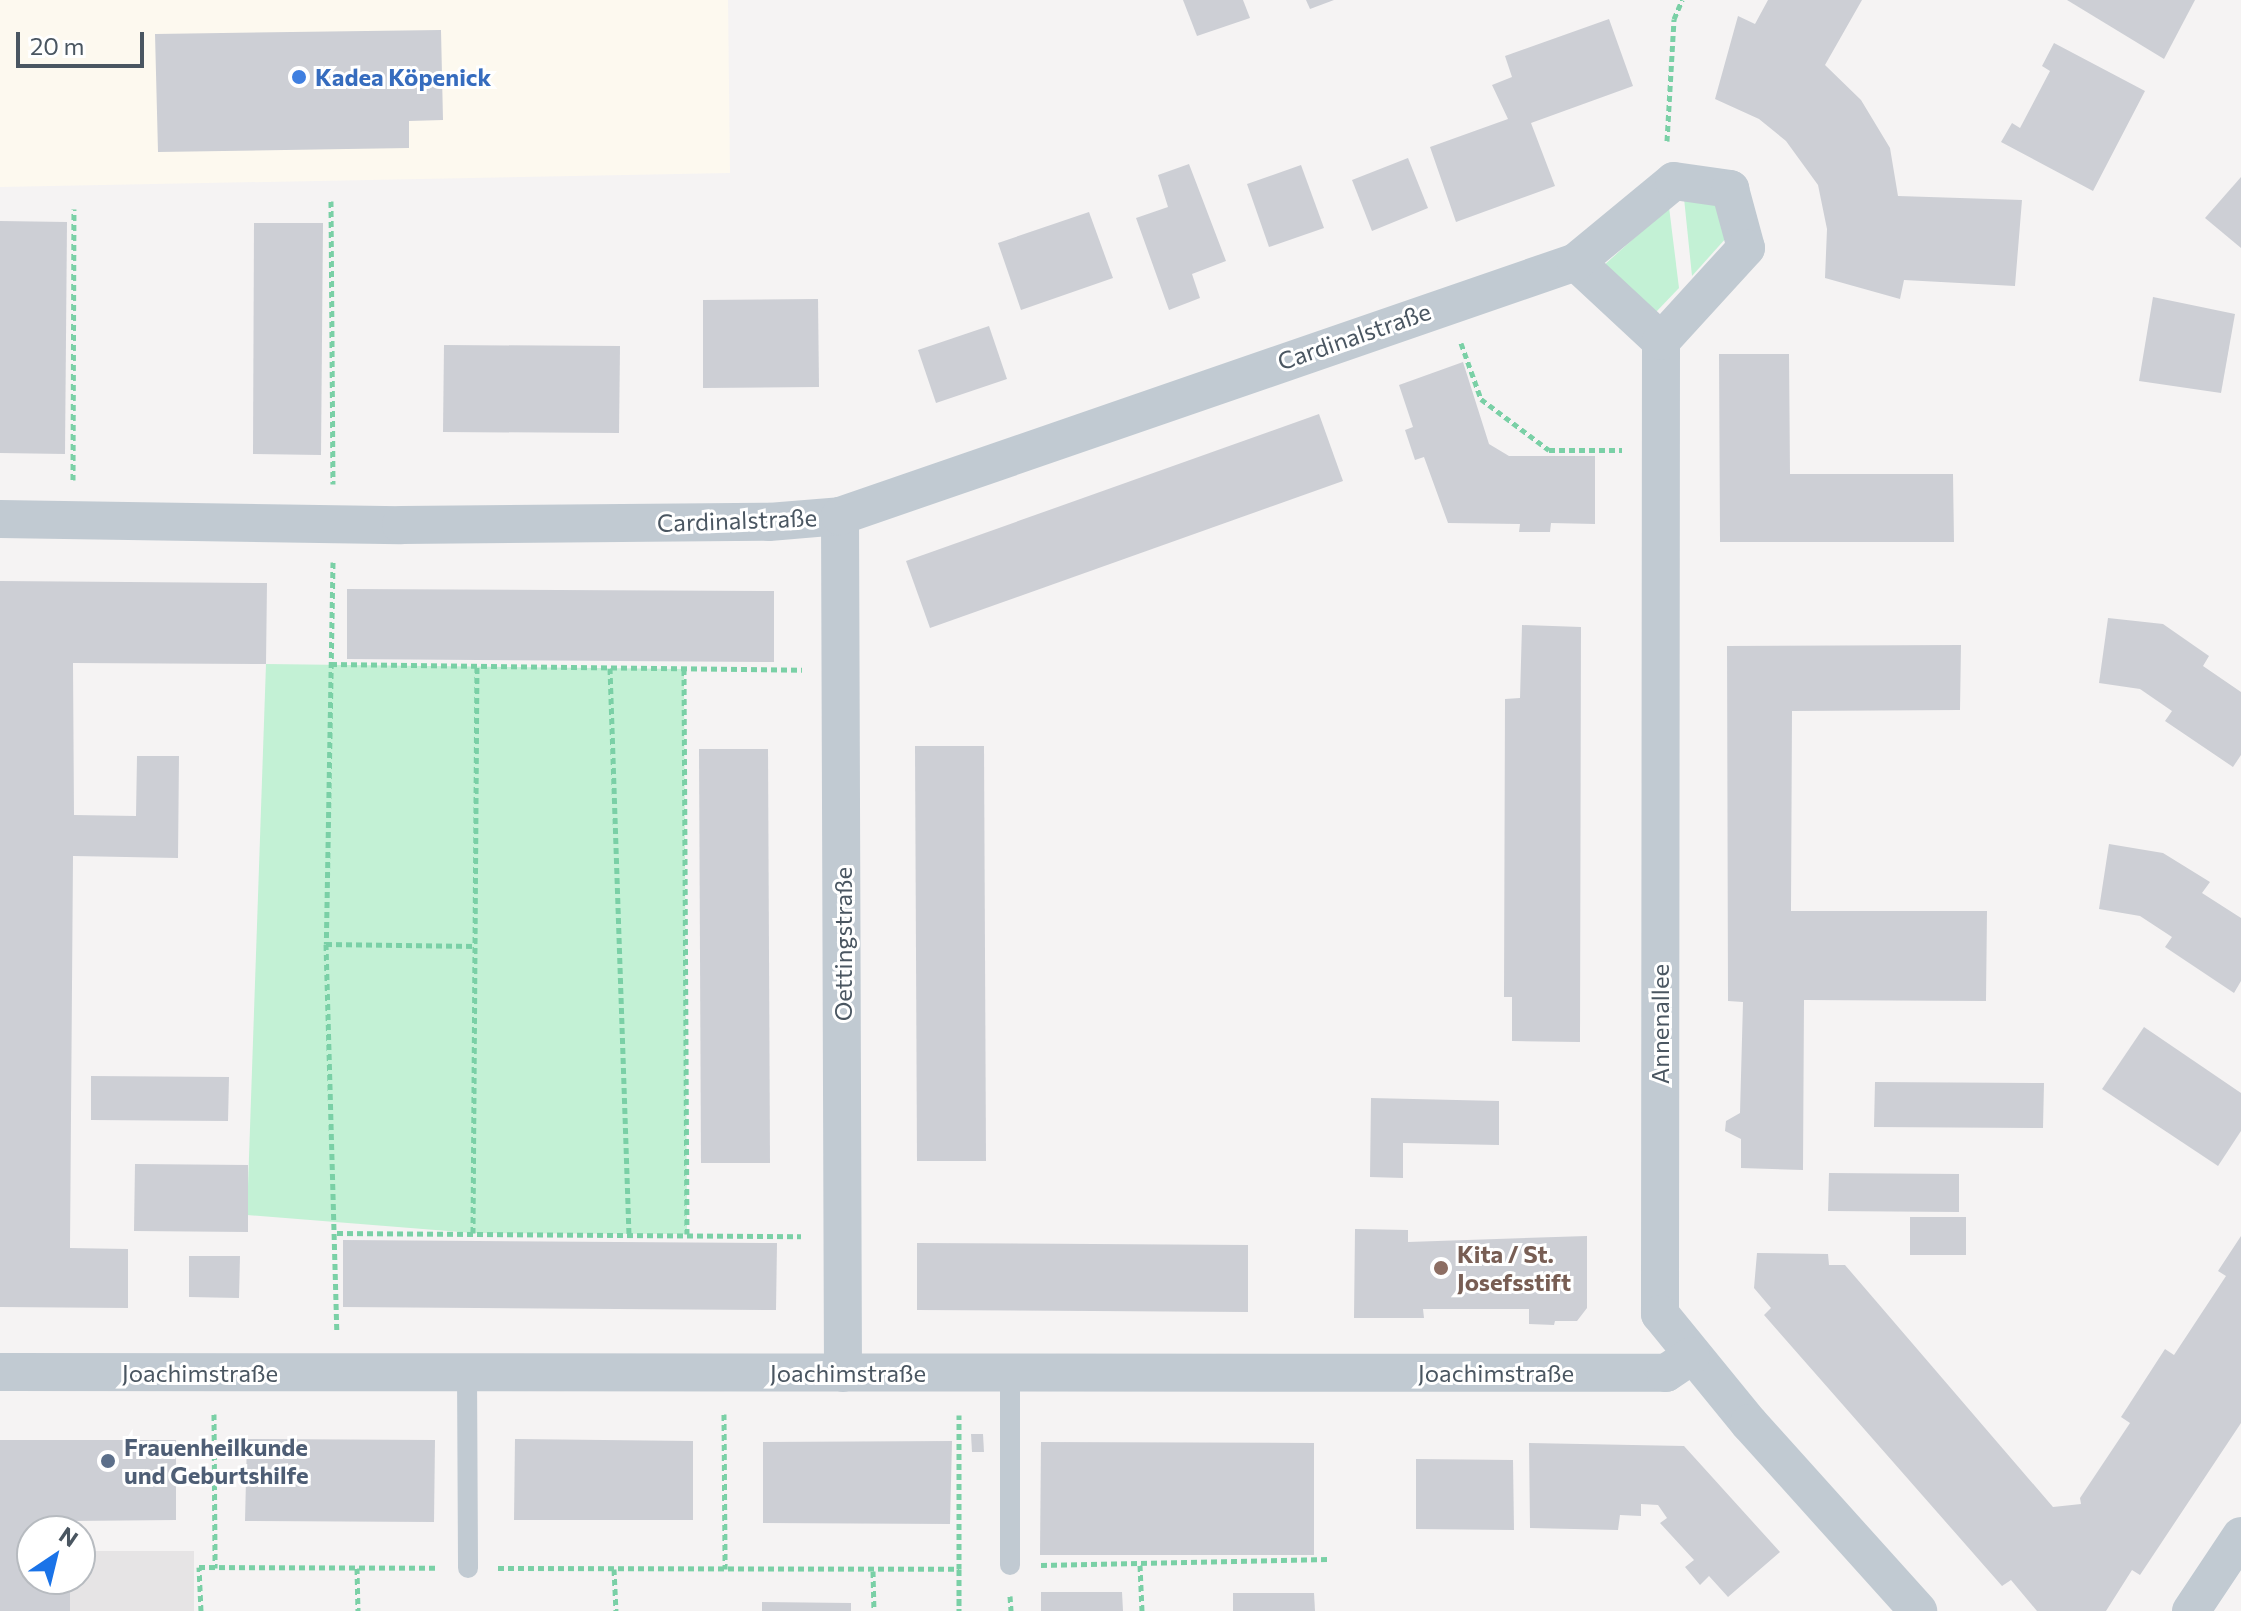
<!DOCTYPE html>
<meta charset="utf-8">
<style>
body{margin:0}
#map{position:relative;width:2241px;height:1611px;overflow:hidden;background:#f5f3f3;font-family:Commissioner,sans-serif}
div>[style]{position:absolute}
.commercial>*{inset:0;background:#fdf9ef}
.education>*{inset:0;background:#e6e4e5}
.green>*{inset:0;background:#c3f1d5}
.building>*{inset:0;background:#cdcfd5}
.path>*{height:5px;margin-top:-2.5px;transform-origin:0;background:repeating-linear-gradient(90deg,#7ad0a6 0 6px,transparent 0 10px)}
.service>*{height:20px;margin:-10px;padding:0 10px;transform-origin:10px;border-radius:10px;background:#c1cad2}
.minor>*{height:38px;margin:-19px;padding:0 19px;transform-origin:19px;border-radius:19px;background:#c1cad2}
.dots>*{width:22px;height:22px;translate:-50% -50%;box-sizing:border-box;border:4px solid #fff;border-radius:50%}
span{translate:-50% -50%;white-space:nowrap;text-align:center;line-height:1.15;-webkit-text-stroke:6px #fff;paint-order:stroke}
.shop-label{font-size:24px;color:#366cbe;font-weight:700}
.left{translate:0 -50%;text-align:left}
.street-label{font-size:24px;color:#4a5661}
.education-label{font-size:24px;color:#785e54;font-weight:700}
.service-label{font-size:24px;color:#4e5e75;font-weight:700}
.north{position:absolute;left:16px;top:1515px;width:80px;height:80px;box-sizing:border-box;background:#fff;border:2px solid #b7bbc0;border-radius:50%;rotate:35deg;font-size:22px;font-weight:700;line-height:32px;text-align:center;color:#4a5661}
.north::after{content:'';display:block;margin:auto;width:28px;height:36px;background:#1a73e8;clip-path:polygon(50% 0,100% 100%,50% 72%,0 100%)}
.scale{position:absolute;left:16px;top:32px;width:128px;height:36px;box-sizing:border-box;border:4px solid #4a5661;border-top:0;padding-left:10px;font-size:24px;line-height:28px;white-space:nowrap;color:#4a5661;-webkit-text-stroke:6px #fff;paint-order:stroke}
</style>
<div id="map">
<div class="commercial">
<i style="clip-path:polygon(0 0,728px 0,730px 173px,0 187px)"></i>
</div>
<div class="education">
<i style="clip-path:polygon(0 1551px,32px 1579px,80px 1579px,80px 1551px,194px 1551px,194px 1611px,0 1611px)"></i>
</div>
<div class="green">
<i style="clip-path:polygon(1684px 198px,1715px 204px,1727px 237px,1692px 276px)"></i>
<i style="clip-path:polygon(1669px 207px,1679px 288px,1656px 312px,1603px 266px)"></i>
<i style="clip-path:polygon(266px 664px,684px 669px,687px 1234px,473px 1233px,247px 1215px)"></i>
</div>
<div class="building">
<i style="clip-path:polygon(1183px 0,1243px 0,1250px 18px,1197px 36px)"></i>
<i style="clip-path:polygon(1306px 0,1334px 0,1310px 9px)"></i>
<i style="clip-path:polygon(1768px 0,1862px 0,1825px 65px,1861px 100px,1890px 148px,1898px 196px,2022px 200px,2015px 286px,1904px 280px,1900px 299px,1825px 278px,1827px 229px,1818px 185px,1786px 141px,1759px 119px,1715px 99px,1738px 16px,1755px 24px)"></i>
<i style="clip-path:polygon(2067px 0,2195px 0,2164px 59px)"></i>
<i style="clip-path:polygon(1609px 19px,1633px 86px,1531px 123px,1555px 186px,1456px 222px,1430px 147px,1508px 119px,1492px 85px,1512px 77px,1505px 56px)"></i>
<i style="clip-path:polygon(441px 30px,443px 120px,409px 121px,409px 148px,158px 152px,155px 34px)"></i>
<i style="clip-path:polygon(2054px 43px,2145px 91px,2093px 191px,2001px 142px,2012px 123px,2020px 128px,2050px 71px,2042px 66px)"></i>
<i style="clip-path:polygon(1408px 158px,1428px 208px,1372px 231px,1352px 180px)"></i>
<i style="clip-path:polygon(1189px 164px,1226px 261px,1192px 274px,1200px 298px,1169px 310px,1136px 218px,1168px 207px,1158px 175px)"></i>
<i style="clip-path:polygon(1301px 165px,1324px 228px,1269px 247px,1247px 184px)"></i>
<i style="clip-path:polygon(2241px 177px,2241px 248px,2205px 218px)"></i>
<i style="clip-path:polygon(1089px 212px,1113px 278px,1021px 310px,998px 243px)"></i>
<i style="clip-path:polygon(0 221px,67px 222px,65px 454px,0 453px)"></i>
<i style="clip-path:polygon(254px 223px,323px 223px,321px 455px,253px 454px)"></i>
<i style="clip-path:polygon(2153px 297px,2235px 314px,2221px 393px,2139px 381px)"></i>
<i style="clip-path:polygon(818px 299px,819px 387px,703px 388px,703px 300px)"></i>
<i style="clip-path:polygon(989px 326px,1007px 379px,936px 403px,918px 350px)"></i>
<i style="clip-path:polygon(444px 345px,620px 346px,619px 433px,443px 432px)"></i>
<i style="clip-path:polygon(1719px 354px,1789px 354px,1790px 474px,1953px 474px,1954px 542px,1720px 542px)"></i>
<i style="clip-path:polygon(1463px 362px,1489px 444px,1509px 456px,1595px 456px,1595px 524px,1551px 523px,1550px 532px,1519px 532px,1520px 524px,1448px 523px,1424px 457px,1415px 460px,1405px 430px,1413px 427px,1399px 385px)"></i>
<i style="clip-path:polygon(1319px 414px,1343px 481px,930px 628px,906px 561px)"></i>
<i style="clip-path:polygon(0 581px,267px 583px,266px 664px,73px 663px,74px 815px,136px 816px,137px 756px,179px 756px,178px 858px,73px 856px,70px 1248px,128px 1249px,128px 1308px,0 1307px)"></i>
<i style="clip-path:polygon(347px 589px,774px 591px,774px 662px,347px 659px)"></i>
<i style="clip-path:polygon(2108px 618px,2163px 624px,2209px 656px,2203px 666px,2241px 692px,2241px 755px,2233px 767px,2165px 721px,2172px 711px,2140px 689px,2099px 683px)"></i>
<i style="clip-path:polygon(1522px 625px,1581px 627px,1580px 1042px,1512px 1041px,1512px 997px,1504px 997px,1505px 699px,1520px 698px)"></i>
<i style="clip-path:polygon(1961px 645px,1960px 710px,1792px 711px,1791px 911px,1987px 911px,1986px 1001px,1804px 1000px,1803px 1170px,1741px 1168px,1741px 1139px,1725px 1131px,1726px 1121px,1740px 1113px,1743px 1002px,1728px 1001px,1727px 646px)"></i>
<i style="clip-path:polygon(915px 746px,984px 746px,986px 1161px,917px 1161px)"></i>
<i style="clip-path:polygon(699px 749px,768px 749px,770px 1163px,701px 1163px)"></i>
<i style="clip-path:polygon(2109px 844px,2163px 853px,2210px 882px,2202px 893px,2241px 918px,2241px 981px,2234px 993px,2165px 947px,2172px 937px,2140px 916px,2099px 909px)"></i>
<i style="clip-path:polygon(2144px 1027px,2241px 1093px,2241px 1131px,2218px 1166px,2102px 1089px)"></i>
<i style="clip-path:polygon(91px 1076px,229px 1077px,228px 1121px,91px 1120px)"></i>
<i style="clip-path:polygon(1875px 1082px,2044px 1083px,2043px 1128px,1874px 1127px)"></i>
<i style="clip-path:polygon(1371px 1098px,1499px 1101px,1499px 1145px,1403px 1143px,1403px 1178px,1370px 1177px)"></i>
<i style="clip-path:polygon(135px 1164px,248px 1165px,248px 1232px,134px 1231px)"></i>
<i style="clip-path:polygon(1829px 1173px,1959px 1174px,1959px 1212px,1828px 1211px)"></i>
<i style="clip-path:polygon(1910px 1217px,1966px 1217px,1966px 1255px,1910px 1255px)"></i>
<i style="clip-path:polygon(1355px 1229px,1408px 1230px,1408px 1242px,1587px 1236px,1587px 1308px,1577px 1321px,1555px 1321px,1554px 1325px,1529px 1324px,1529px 1309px,1423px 1309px,1424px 1318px,1354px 1318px)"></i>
<i style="clip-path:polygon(2241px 1236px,2241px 1423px,2140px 1575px,2132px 1570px,2106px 1611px,2037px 1611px,2011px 1580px,2002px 1586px,1764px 1315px,1771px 1308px,1754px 1288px,1757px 1253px,1828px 1254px,1829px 1265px,1845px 1265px,2053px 1507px,2081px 1504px,2080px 1498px,2130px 1423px,2121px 1417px,2165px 1349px,2174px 1355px,2226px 1276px,2218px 1271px)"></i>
<i style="clip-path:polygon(343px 1240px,777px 1243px,776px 1310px,343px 1307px)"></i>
<i style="clip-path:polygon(917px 1243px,1248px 1245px,1248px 1312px,917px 1310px)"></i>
<i style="clip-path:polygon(189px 1256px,240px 1256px,239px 1298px,189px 1297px)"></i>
<i style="clip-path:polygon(971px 1434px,983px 1434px,984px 1452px,972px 1452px)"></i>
<i style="clip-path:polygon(247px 1439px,435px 1440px,434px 1522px,245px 1521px)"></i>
<i style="clip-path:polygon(515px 1439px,693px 1441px,693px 1520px,514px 1520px)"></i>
<i style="clip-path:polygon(0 1440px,176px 1440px,176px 1520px,70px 1521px,70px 1531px,32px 1531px,32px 1579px,70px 1579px,70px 1611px,0 1611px)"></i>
<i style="clip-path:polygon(952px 1441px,950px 1524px,763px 1523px,763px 1442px)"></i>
<i style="clip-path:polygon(1041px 1442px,1314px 1443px,1314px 1555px,1040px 1555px)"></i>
<i style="clip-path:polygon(1529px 1443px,1684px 1446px,1780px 1552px,1728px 1597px,1709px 1576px,1700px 1585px,1685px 1567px,1694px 1560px,1660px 1523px,1667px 1518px,1658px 1505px,1641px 1504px,1641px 1516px,1620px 1515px,1618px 1530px,1530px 1528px)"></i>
<i style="clip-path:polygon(1416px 1459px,1513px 1460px,1514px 1530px,1416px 1529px)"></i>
<i style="clip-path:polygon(1041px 1592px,1122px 1592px,1123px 1611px,1041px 1611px)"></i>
<i style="clip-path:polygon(1233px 1593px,1314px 1593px,1315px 1611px,1233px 1611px)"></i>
<i style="clip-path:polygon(762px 1602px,851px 1603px,851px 1611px,762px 1611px)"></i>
</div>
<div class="path">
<i style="left:1667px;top:141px;width:122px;rotate:-86.7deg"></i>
<i style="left:1674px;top:19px;width:21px;rotate:-67deg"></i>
<i style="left:331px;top:201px;width:283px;rotate:89.6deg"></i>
<i style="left:1461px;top:343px;width:59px;rotate:70.3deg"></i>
<i style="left:1481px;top:399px;width:85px;rotate:36.9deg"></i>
<i style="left:1549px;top:450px;width:73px"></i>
<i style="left:73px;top:480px;width:271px;rotate:-89.8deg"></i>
<i style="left:333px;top:562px;width:382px;rotate:91deg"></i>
<i style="left:326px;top:944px;width:388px;rotate:88.4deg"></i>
<i style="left:331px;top:664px;width:471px;rotate:0.7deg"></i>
<i style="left:610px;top:668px;width:566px;rotate:88.08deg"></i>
<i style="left:684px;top:669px;width:565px;rotate:89.7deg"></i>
<i style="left:326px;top:944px;width:150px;rotate:0.8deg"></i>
<i style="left:337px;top:1233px;width:464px;rotate:0.4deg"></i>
<i style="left:473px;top:1233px;width:567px;rotate:-89.6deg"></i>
<i style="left:214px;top:1414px;width:154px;rotate:89.6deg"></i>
<i style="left:724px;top:1414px;width:155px;rotate:89.6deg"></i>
<i style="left:1041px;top:1565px;width:287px;rotate:-1.2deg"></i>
<i style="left:1140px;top:1565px;width:46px;rotate:87.5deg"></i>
<i style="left:357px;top:1568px;width:43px;rotate:88.7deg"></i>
<i style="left:498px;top:1568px;width:461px;rotate:0.1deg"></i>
<i style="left:959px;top:1569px;width:154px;rotate:-90deg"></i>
<i style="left:614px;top:1569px;width:42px;rotate:87.3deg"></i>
<i style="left:959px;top:1569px;width:42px;rotate:90deg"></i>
<i style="left:873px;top:1571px;width:40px;rotate:88.6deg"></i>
<i style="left:1010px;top:1596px;width:15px;rotate:86deg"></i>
<i style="left:201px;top:1611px;width:44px;rotate:-92.6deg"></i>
<i style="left:199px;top:1567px;width:237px;rotate:0.2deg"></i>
</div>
<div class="service">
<i style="left:467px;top:1372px;width:196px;rotate:89.7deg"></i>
<i style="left:1010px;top:1565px;width:192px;rotate:-90deg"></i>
</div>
<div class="minor">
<i style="left:1576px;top:262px;width:116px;rotate:42.9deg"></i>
<i style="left:1661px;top:341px;width:973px;rotate:90.06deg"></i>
<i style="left:1660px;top:1314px;width:141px;rotate:50.8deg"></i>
<i style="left:1749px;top:1423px;width:253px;rotate:48deg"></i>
<i style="left:840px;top:516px;width:857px;rotate:89.8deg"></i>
<i style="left:0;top:519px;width:401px;rotate:0.9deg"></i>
<i style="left:401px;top:525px;width:368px;rotate:-0.5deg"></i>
<i style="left:769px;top:522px;width:71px;rotate:-4.8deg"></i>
<i style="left:840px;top:516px;width:779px;rotate:-19.04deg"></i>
<i style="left:1576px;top:262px;width:127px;rotate:-39.6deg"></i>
<i style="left:1674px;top:181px;width:57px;rotate:8.1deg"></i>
<i style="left:1730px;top:189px;width:61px;rotate:74.8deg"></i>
<i style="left:1746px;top:248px;width:126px;rotate:132.4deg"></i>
<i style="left:0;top:1372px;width:1666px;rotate:0.03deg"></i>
<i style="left:1666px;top:1373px;width:30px;rotate:-34deg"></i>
<i style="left:2191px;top:1611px;width:90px;rotate:-56.3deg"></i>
</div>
<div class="dots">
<i style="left:299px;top:77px;background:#3f7fe0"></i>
<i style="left:1441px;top:1268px;background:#8d6e63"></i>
<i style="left:108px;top:1461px;background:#5c6f8a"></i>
</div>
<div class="shop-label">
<span class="left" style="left:315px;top:77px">Kadea Köpenick</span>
</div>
<div class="street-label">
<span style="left:1354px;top:336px;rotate:-19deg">Cardinalstraße</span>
<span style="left:737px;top:520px;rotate:-2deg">Cardinalstraße</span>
<span style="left:843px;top:944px;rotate:-90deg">Oettingstraße</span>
<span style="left:1660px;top:1024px;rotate:-90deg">Annenallee</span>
<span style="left:200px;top:1373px">Joachimstraße</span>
<span style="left:848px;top:1373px">Joachimstraße</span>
<span style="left:1496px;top:1373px">Joachimstraße</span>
</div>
<div class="education-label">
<span class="left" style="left:1457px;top:1268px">Kita / St.<br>Josefsstift</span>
</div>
<div class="service-label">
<span class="left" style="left:124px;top:1461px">Frauenheilkunde<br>und Geburtshilfe</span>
</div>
<div class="north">N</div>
<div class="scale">20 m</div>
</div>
